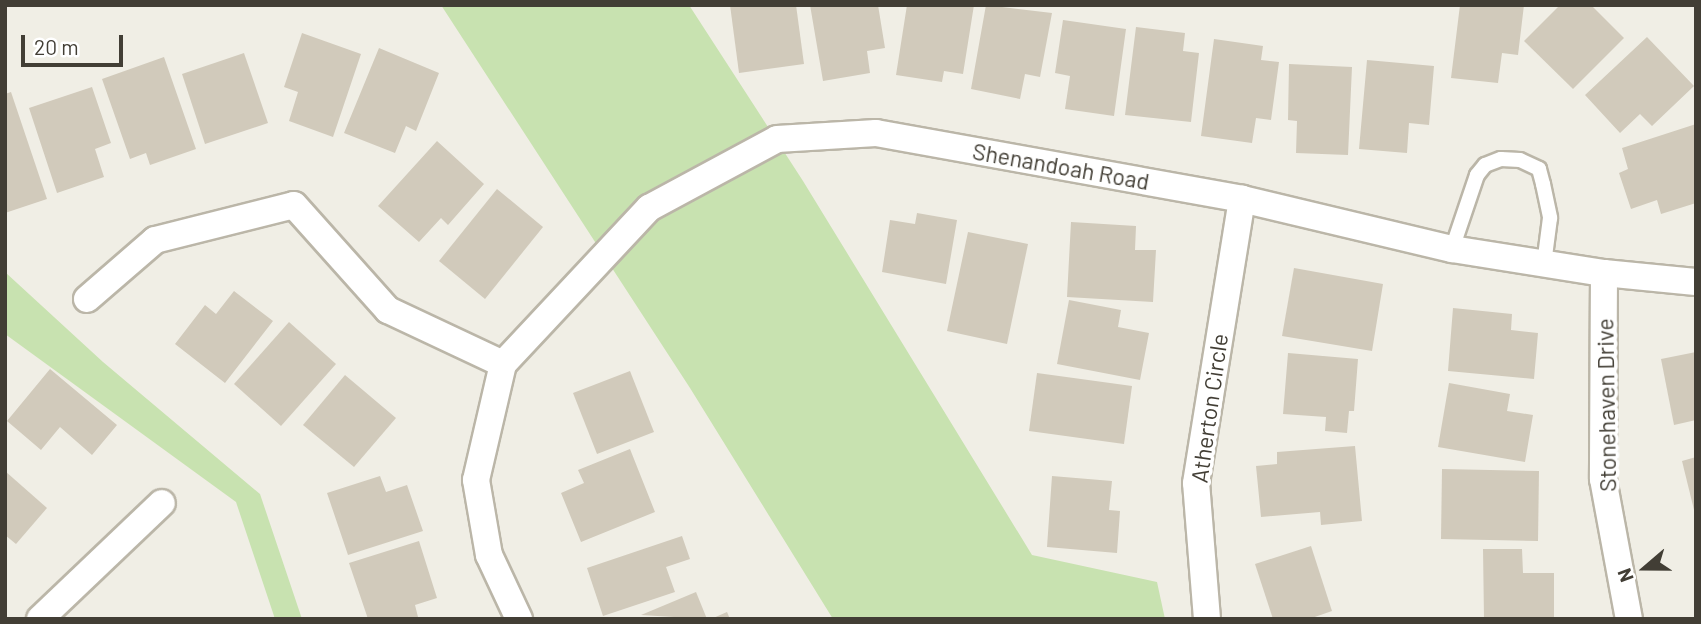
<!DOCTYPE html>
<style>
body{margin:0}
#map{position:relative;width:1701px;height:624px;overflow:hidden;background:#f0eee5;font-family:Barlow,sans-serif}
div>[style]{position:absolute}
.green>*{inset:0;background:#c8e2b0}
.building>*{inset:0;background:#d1cabb}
.roads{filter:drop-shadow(2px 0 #bbb6a8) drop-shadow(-2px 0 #bbb6a8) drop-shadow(0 2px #bbb6a8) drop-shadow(0 -2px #bbb6a8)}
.lane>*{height:14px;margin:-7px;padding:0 7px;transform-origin:7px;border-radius:7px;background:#fff}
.street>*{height:26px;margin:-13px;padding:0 13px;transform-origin:13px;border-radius:13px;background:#fff}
span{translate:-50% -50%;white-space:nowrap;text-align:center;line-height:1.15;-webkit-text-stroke:7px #fff;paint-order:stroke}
.street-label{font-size:23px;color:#423e35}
.frame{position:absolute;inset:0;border:7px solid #423e35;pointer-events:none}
.north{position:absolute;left:1610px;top:533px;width:70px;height:70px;-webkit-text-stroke:5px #fff;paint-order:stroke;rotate:250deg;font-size:19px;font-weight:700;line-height:28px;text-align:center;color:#423e35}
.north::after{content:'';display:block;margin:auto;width:24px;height:32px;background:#423e35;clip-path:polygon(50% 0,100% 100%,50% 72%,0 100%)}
.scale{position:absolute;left:21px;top:35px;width:102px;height:32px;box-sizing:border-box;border:4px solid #423e35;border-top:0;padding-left:9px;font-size:21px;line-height:24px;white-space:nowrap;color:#423e35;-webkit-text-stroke:5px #fff;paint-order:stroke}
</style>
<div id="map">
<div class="green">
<i style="clip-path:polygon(441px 5px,689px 5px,803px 181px,1032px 555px,1157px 582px,1165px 619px,833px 619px,690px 388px)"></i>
<i style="clip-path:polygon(5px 272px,103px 362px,260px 494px,302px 619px,275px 619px,236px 502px,5px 334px)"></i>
</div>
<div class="building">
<i style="clip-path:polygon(730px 5px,796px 5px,804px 64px,739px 73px)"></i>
<i style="clip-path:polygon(810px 5px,878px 5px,885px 48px,867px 51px,870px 73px,823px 81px)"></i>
<i style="clip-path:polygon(907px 5px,974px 5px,963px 74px,944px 71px,942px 82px,896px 75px)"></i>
<i style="clip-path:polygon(986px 5px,1052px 13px,1040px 77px,1025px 74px,1020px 99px,971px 89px)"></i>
<i style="clip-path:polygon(1460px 5px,1524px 5px,1518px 55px,1502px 53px,1498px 83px,1451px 78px)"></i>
<i style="clip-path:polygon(1560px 5px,1591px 5px,1624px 38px,1573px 89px,1524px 41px)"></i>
<i style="clip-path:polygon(1063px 20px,1126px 29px,1114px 116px,1065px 109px,1070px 76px,1055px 73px)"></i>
<i style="clip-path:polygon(1136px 27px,1185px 33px,1183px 51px,1199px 53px,1191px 122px,1125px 115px)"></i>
<i style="clip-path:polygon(302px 33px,361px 54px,333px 137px,289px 121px,298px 92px,284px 87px)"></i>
<i style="clip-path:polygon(1647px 37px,1694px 86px,1652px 126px,1640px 114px,1620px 133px,1585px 95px)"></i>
<i style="clip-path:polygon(1214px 39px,1263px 46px,1261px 60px,1279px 62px,1271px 120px,1256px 118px,1252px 143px,1201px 136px)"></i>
<i style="clip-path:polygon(379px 48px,439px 73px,416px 131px,406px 126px,395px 153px,344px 133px)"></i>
<i style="clip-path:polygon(244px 53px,268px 123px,205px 144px,182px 74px)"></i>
<i style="clip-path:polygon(164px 57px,196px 149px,150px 165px,146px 153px,130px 159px,102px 79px)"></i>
<i style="clip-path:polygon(1367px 60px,1434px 66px,1429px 125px,1409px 123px,1407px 153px,1359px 149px)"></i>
<i style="clip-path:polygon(1289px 64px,1352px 67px,1348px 155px,1296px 153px,1297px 121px,1288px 120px)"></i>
<i style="clip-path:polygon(92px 87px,111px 143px,95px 149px,104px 177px,57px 193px,29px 108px)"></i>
<i style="clip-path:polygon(11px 92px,47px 199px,5px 213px,5px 94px)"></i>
<i style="clip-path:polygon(1696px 124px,1696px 203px,1661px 214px,1657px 200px,1631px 209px,1619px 173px,1628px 169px,1622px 148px)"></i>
<i style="clip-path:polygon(437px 141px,484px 184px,448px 225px,441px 218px,419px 242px,378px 206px)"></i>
<i style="clip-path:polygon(497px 189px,543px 227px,485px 299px,439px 261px)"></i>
<i style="clip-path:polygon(917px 213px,957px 220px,946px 284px,882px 272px,890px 220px,915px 224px)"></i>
<i style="clip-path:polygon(1071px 222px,1136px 226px,1135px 250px,1156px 250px,1153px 302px,1067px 297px)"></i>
<i style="clip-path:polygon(968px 232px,1028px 244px,1007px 344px,947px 331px)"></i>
<i style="clip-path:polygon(1294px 268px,1383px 284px,1372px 351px,1282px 336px)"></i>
<i style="clip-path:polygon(234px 291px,273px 321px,225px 383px,175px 344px,205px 305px,216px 314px)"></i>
<i style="clip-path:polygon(1069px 300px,1121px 310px,1118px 327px,1149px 333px,1140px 380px,1057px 364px)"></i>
<i style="clip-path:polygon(1453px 308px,1512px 314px,1511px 330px,1538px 333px,1534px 379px,1448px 371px)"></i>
<i style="clip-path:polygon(289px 322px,336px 364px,281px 426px,234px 384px)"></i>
<i style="clip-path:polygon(1696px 352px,1696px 420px,1674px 425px,1661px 359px)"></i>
<i style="clip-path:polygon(1288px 353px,1358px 359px,1354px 411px,1349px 411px,1347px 433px,1325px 431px,1326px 417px,1283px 414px)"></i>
<i style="clip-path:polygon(50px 369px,117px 425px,92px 455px,60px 427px,41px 450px,7px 421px)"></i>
<i style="clip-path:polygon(630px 371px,654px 432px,597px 454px,573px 393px)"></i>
<i style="clip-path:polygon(1037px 373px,1132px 386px,1124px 444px,1029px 431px)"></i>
<i style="clip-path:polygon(345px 375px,396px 418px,354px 467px,303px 425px)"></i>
<i style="clip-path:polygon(1449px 383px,1510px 394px,1507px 411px,1533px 415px,1525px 462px,1438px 447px)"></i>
<i style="clip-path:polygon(1355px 446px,1362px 521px,1321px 525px,1320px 512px,1261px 517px,1256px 466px,1277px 464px,1277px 452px)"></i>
<i style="clip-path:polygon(630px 449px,655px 512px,581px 542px,561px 493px,584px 483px,578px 470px)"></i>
<i style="clip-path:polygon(1696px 457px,1696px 514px,1695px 514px,1682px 461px)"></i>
<i style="clip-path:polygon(1442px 469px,1539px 471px,1538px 541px,1441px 539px)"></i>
<i style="clip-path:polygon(5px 471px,47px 508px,16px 544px,5px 535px)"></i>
<i style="clip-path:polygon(380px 476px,386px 492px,407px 485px,423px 531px,348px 555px,327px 493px)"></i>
<i style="clip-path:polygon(1052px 476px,1112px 481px,1109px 510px,1120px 511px,1117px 553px,1047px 547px)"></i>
<i style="clip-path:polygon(682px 536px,690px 559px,666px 567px,675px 592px,603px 616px,587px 568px)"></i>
<i style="clip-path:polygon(419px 541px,437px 598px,415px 605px,418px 617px,412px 619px,368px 619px,349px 563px)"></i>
<i style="clip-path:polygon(1311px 546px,1332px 611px,1309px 619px,1273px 619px,1255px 564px)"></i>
<i style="clip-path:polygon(1483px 549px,1522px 549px,1523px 573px,1554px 573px,1554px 619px,1484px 619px)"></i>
<i style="clip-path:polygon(696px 592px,707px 619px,641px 615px)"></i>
<i style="clip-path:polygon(727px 612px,730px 619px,711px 619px)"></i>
</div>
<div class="roads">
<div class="lane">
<i style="left:1452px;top:249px;width:78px;rotate:-71.3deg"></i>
<i style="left:1477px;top:175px;width:13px;rotate:-51deg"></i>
<i style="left:1485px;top:165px;width:17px;rotate:-21deg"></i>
<i style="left:1501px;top:159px;width:19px;rotate:3deg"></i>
<i style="left:1520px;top:160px;width:21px;rotate:25deg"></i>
<i style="left:1539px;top:169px;width:16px;rotate:75deg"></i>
<i style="left:1543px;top:184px;width:35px;rotate:78deg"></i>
<i style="left:1550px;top:218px;width:46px;rotate:97.4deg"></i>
</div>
<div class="street">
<i style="left:1604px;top:273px;width:206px;rotate:90.3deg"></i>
<i style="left:1603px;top:479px;width:142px;rotate:79.5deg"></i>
<i style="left:87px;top:299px;width:90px;rotate:-40.9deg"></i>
<i style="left:155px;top:240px;width:143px;rotate:-14.1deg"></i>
<i style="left:294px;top:205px;width:141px;rotate:48.2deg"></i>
<i style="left:388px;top:310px;width:127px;rotate:25.2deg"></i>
<i style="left:503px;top:364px;width:214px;rotate:-46.9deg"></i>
<i style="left:649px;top:208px;width:145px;rotate:-28.3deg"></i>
<i style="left:777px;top:139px;width:99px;rotate:-3.5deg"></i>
<i style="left:876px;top:133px;width:372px;rotate:10.2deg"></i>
<i style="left:1242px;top:199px;width:216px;rotate:13.4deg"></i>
<i style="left:1452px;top:249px;width:154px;rotate:9deg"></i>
<i style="left:1604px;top:273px;width:92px;rotate:5.6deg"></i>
<i style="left:503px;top:364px;width:119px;rotate:103.1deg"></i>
<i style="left:476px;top:480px;width:76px;rotate:80.2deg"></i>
<i style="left:489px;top:555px;width:71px;rotate:64.9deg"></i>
<i style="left:40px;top:619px;width:168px;rotate:-43.6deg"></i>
<i style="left:1207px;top:619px;width:136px;rotate:-94.6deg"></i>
<i style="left:1196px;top:483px;width:288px;rotate:-80.8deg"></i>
</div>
</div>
<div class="street-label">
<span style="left:1061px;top:166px;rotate:10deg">Shenandoah Road</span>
<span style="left:1606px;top:405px;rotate:-91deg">Stonehaven Drive</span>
<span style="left:1209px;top:408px;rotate:-82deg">Atherton Circle</span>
</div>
<div class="frame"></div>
<div class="north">N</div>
<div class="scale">20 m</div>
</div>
